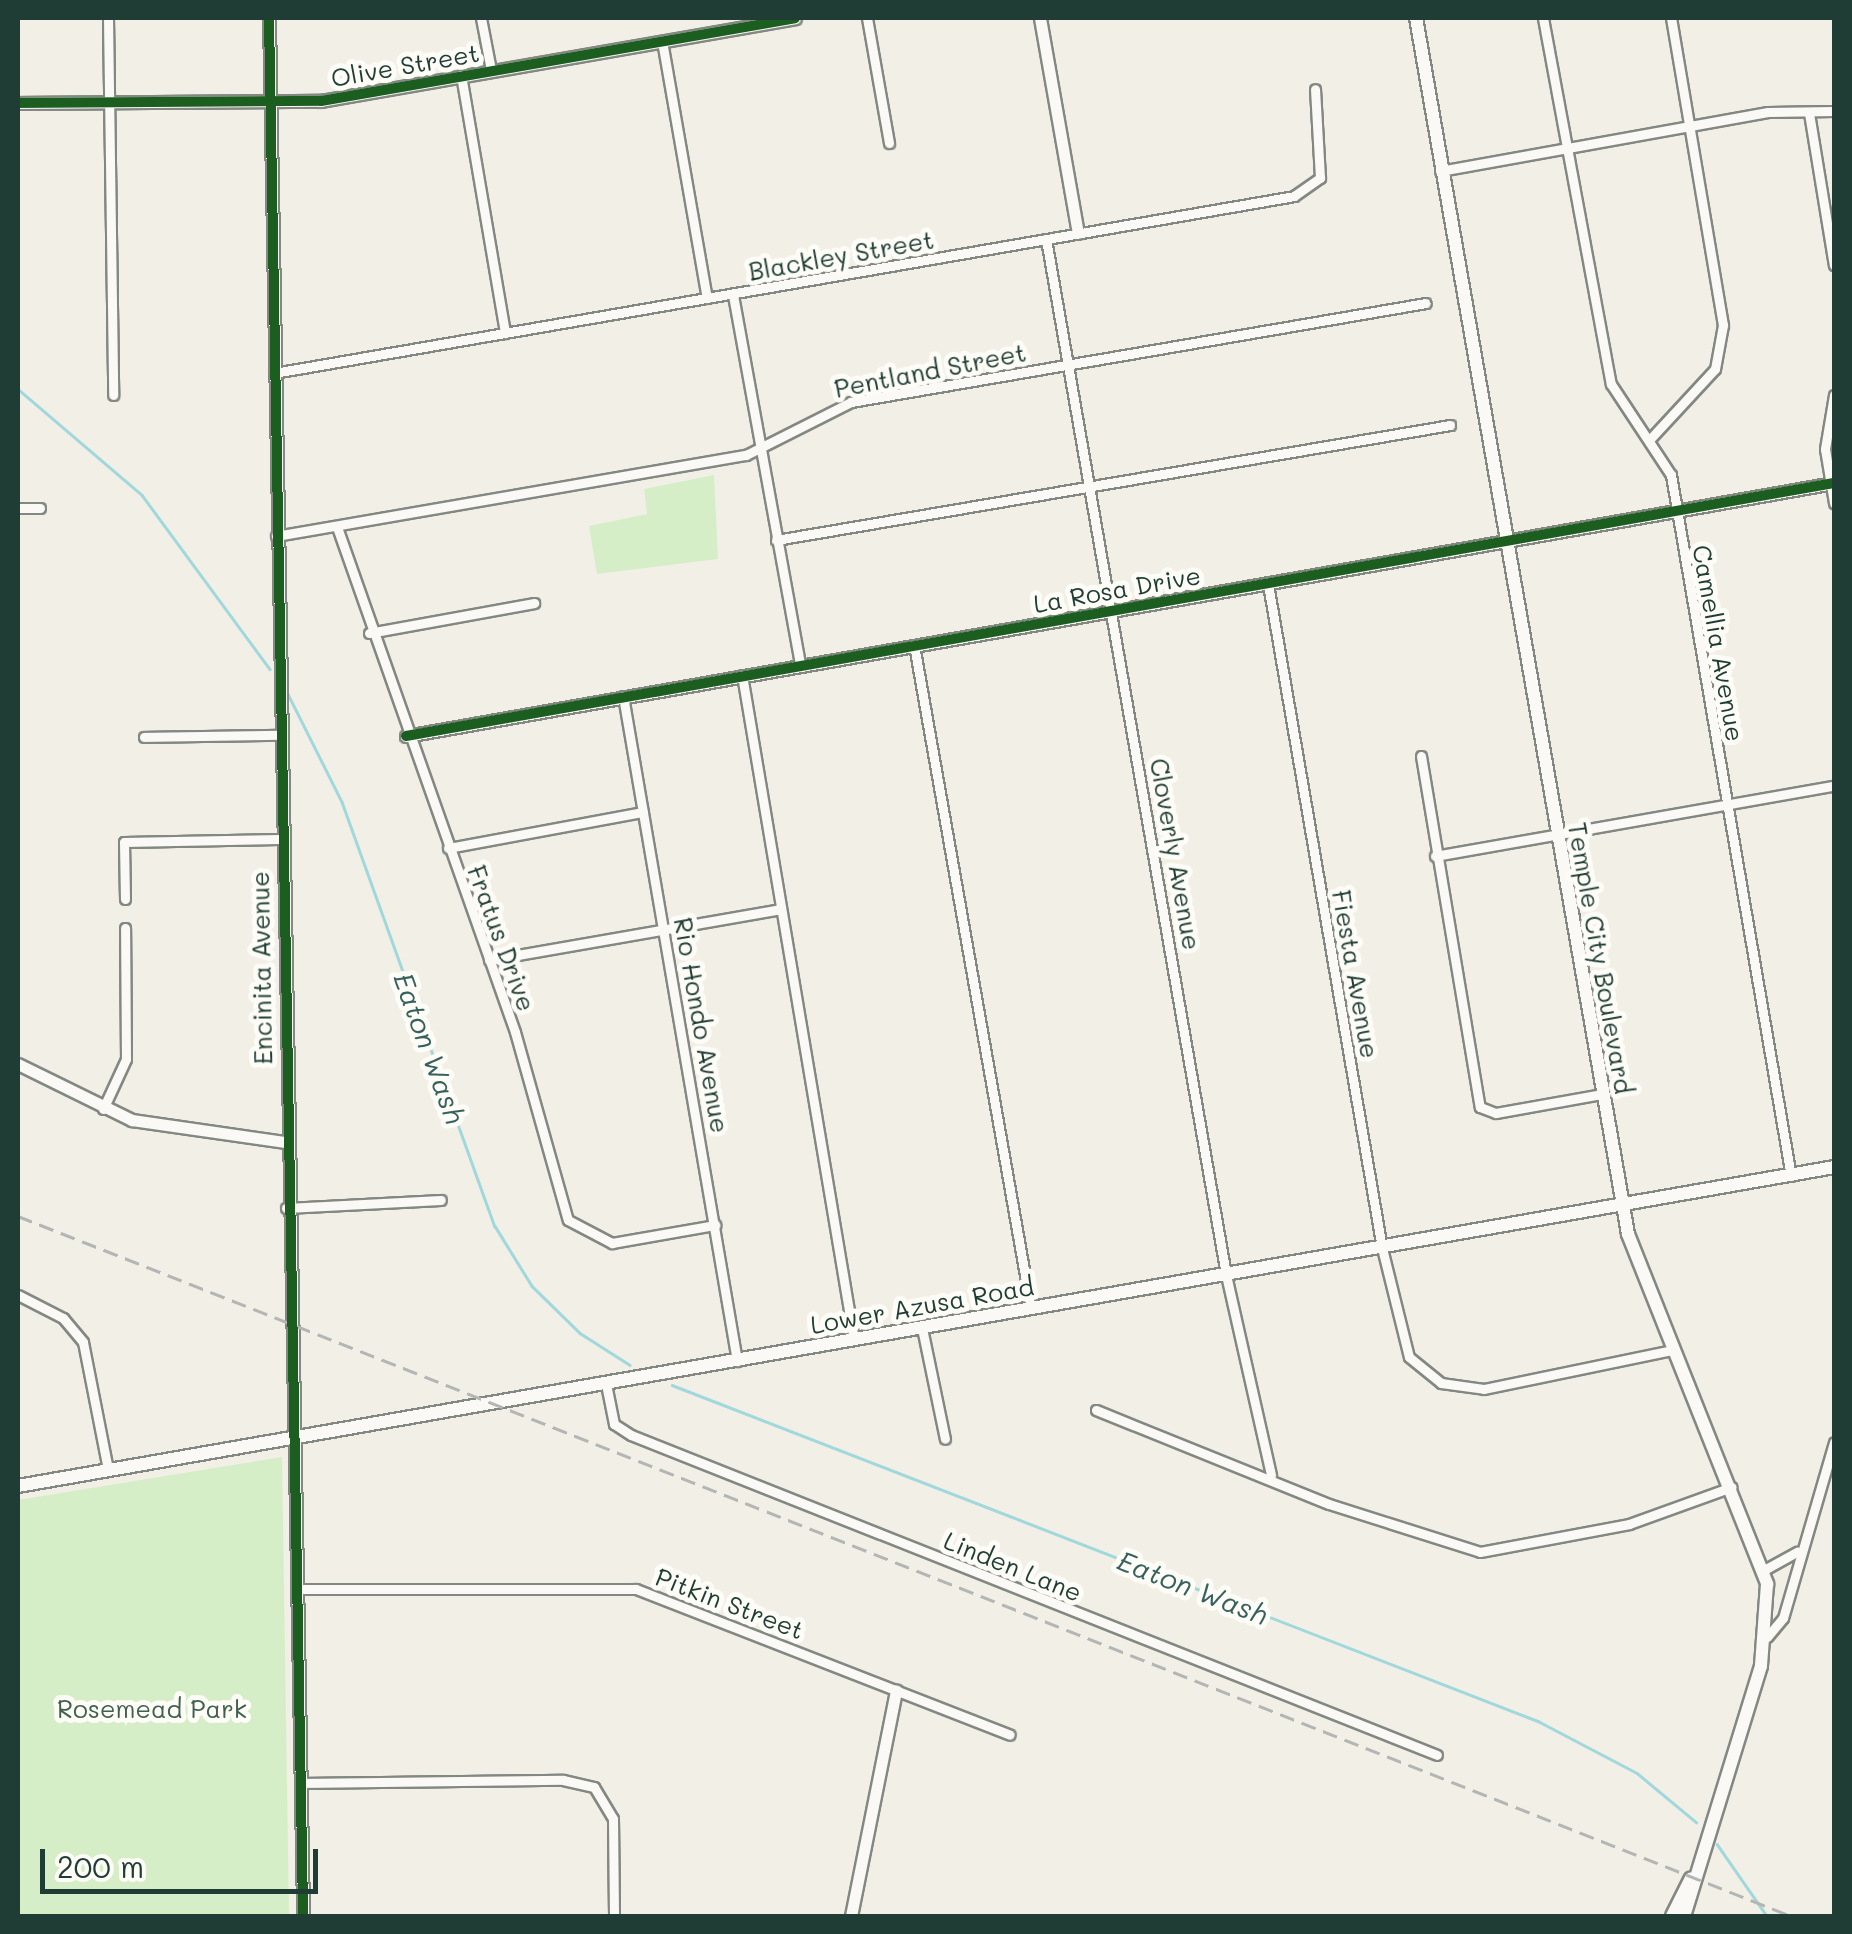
<!DOCTYPE html>
<style>
body{margin:0}
#map{position:relative;width:1852px;height:1934px;overflow:hidden;background:#f2efe7;font-family:Mali,sans-serif}
div>[style]{position:absolute}
.green>*{inset:0;background:#d6eec7}
.stream>*{height:2.5px;margin:-1.25px;padding:0 1.25px;transform-origin:1.25px;border-radius:1.25px;background:#a0d8dc}
.roads{filter:drop-shadow(2px 0 #838882) drop-shadow(-2px 0 #838882) drop-shadow(0 2px #838882) drop-shadow(0 -2px #838882)}
.minor>*{height:9px;margin:-4.5px;padding:0 4.5px;transform-origin:4.5px;border-radius:4.5px;background:#faf9f6}
.tertiary>*{height:11px;margin:-5.5px;padding:0 5.5px;transform-origin:5.5px;border-radius:5.5px;background:#faf9f6}
.secondary>*{height:12px;margin:-6px;padding:0 6px;transform-origin:6px;border-radius:6px;background:#faf9f6}
.rail>*{height:2.5px;margin-top:-1.25px;transform-origin:0;background:repeating-linear-gradient(90deg,#b3b6b3 0 15px,transparent 0 23px)}
.cycleway>*{height:10px;margin:-5px;padding:0 5px;transform-origin:5px;border-radius:5px;background:#1b5e20}
span{translate:-50% -50%;white-space:nowrap;text-align:center;line-height:1.15;-webkit-text-stroke:10px #fdfcf7;paint-order:stroke}
.street-label{font-size:25px;color:#1f3d34}
.park-label{font-size:25px;color:#3f604c}
.water-label{font-size:28px;color:#36615d;font-style:italic}
.frame{position:absolute;inset:0;border:20px solid #1f3d34;pointer-events:none}
.scale{position:absolute;left:40px;top:1849px;width:278px;height:45px;box-sizing:border-box;border:5px solid #1f3d34;border-top:0;padding-left:12px;font-size:30px;line-height:35px;white-space:nowrap;color:#1f3d34;-webkit-text-stroke:8px #fdfcf7;paint-order:stroke}
</style>
<div id="map">
<div class="green">
<i style="clip-path:polygon(714px 475px,718px 559px,597px 574px,589px 526px,647px 514px,644px 489px)"></i>
<i style="clip-path:polygon(282px 1457px,289px 1916px,18px 1916px,18px 1500px)"></i>
</div>
<div class="stream">
<i style="left:18px;top:389px;width:163px;rotate:40.5deg"></i>
<i style="left:142px;top:495px;width:216px;rotate:53.7deg"></i>
<i style="left:286px;top:690px;width:125px;rotate:63.4deg"></i>
<i style="left:342px;top:802px;width:451px;rotate:70.2deg"></i>
<i style="left:495px;top:1226px;width:70px;rotate:58.3deg"></i>
<i style="left:532px;top:1286px;width:67px;rotate:44.4deg"></i>
<i style="left:580px;top:1333px;width:59px;rotate:32.6deg"></i>
<i style="left:672px;top:1385px;width:929px;rotate:21.21deg"></i>
<i style="left:1538px;top:1721px;width:112px;rotate:27.7deg"></i>
<i style="left:1637px;top:1773px;width:77px;rotate:39.7deg"></i>
<i style="left:1717px;top:1844px;width:88px;rotate:55.2deg"></i>
</div>
<div class="roads">
<div class="minor">
<i style="left:108px;top:18px;width:377px;rotate:89.2deg"></i>
<i style="left:481px;top:18px;width:53px;rotate:79.1deg"></i>
<i style="left:867px;top:18px;width:127px;rotate:80deg"></i>
<i style="left:1543px;top:18px;width:372px;rotate:79.5deg"></i>
<i style="left:1611px;top:384px;width:109px;rotate:56.6deg"></i>
<i style="left:1671px;top:475px;width:711px;rotate:80.29deg"></i>
<i style="left:662px;top:41px;width:261px;rotate:80.1deg"></i>
<i style="left:461px;top:75px;width:262px;rotate:80.3deg"></i>
<i style="left:1809px;top:113px;width:154px;rotate:80.7deg"></i>
<i style="left:1440px;top:171px;width:333px;rotate:-10.2deg"></i>
<i style="left:1768px;top:112px;width:66px;rotate:-0.9deg"></i>
<i style="left:1046px;top:239px;width:1052px;rotate:80.14deg"></i>
<i style="left:1226px;top:1275px;width:205px;rotate:77.3deg"></i>
<i style="left:733px;top:295px;width:376px;rotate:79.7deg"></i>
<i style="left:274px;top:373px;width:1035px;rotate:-9.84deg"></i>
<i style="left:1294px;top:196px;width:32px;rotate:-35deg"></i>
<i style="left:1320px;top:178px;width:89px;rotate:-93.2deg"></i>
<i style="left:1834px;top:395px;width:55px;rotate:99.5deg"></i>
<i style="left:1825px;top:449px;width:55px;rotate:80.5deg"></i>
<i style="left:1651px;top:438px;width:94px;rotate:-47.2deg"></i>
<i style="left:1715px;top:369px;width:45px;rotate:-79.7deg"></i>
<i style="left:1723px;top:325px;width:311px;rotate:-99.6deg"></i>
<i style="left:18px;top:508px;width:22px"></i>
<i style="left:337px;top:527px;width:535px;rotate:70.58deg"></i>
<i style="left:515px;top:1032px;width:195px;rotate:74.3deg"></i>
<i style="left:568px;top:1220px;width:50px;rotate:27.6deg"></i>
<i style="left:612px;top:1243px;width:105px;rotate:-9.9deg"></i>
<i style="left:276px;top:536px;width:477px;rotate:-9.8deg"></i>
<i style="left:746px;top:455px;width:118px;rotate:-26.8deg"></i>
<i style="left:851px;top:402px;width:583px;rotate:-9.77deg"></i>
<i style="left:776px;top:540px;width:684px;rotate:-9.68deg"></i>
<i style="left:1268px;top:584px;width:674px;rotate:80.26deg"></i>
<i style="left:1382px;top:1248px;width:112px;rotate:76.1deg"></i>
<i style="left:1409px;top:1357px;width:41px;rotate:39.1deg"></i>
<i style="left:1441px;top:1383px;width:43px;rotate:7.9deg"></i>
<i style="left:1484px;top:1389px;width:192px;rotate:-11.7deg"></i>
<i style="left:369px;top:633px;width:168px;rotate:-10.3deg"></i>
<i style="left:914px;top:645px;width:674px;rotate:80.01deg"></i>
<i style="left:742px;top:675px;width:674px;rotate:80.44deg"></i>
<i style="left:623px;top:696px;width:675px;rotate:80.27deg"></i>
<i style="left:144px;top:737px;width:133px;rotate:-0.9deg"></i>
<i style="left:1421px;top:756px;width:356px;rotate:80.5deg"></i>
<i style="left:1480px;top:1107px;width:17px;rotate:21deg"></i>
<i style="left:1496px;top:1113px;width:108px;rotate:-10.2deg"></i>
<i style="left:448px;top:848px;width:198px;rotate:-10.5deg"></i>
<i style="left:1435px;top:856px;width:405px;rotate:-10deg"></i>
<i style="left:125px;top:899px;width:57px;rotate:-91deg"></i>
<i style="left:124px;top:842px;width:155px;rotate:-1.1deg"></i>
<i style="left:489px;top:960px;width:295px;rotate:-9.9deg"></i>
<i style="left:103px;top:1109px;width:55px;rotate:-65.3deg"></i>
<i style="left:126px;top:1059px;width:131px;rotate:-90.4deg"></i>
<i style="left:286px;top:1208px;width:155px;rotate:-3deg"></i>
<i style="left:18px;top:1295px;width:51px;rotate:27.1deg"></i>
<i style="left:63px;top:1318px;width:31px;rotate:50deg"></i>
<i style="left:83px;top:1342px;width:130px;rotate:78.9deg"></i>
<i style="left:922px;top:1328px;width:113px;rotate:78.3deg"></i>
<i style="left:606px;top:1384px;width:41px;rotate:78.7deg"></i>
<i style="left:614px;top:1424px;width:20px;rotate:33deg"></i>
<i style="left:631px;top:1435px;width:867px;rotate:21.65deg"></i>
<i style="left:1096px;top:1410px;width:251px;rotate:22deg"></i>
<i style="left:1329px;top:1504px;width:158px;rotate:17.6deg"></i>
<i style="left:1480px;top:1552px;width:152px;rotate:-10.6deg"></i>
<i style="left:1629px;top:1524px;width:109px;rotate:-19.8deg"></i>
<i style="left:1764px;top:1570px;width:38px;rotate:-29deg"></i>
<i style="left:299px;top:1589px;width:337px"></i>
<i style="left:636px;top:1589px;width:401px;rotate:21.3deg"></i>
<i style="left:1767px;top:1637px;width:25px;rotate:-50deg"></i>
<i style="left:1783px;top:1618px;width:183px;rotate:-73.8deg"></i>
<i style="left:300px;top:1783px;width:263px;rotate:-0.7deg"></i>
<i style="left:563px;top:1780px;width:32px;rotate:13deg"></i>
<i style="left:594px;top:1787px;width:37px;rotate:59deg"></i>
<i style="left:613px;top:1819px;width:97px;rotate:89.4deg"></i>
</div>
<div class="tertiary">
<i style="left:269px;top:18px;width:1898px;rotate:88.97deg"></i>
<i style="left:1040px;top:18px;width:218px;rotate:80deg"></i>
<i style="left:18px;top:103px;width:303px;rotate:-0.4deg"></i>
<i style="left:321px;top:101px;width:481px;rotate:-9.9deg"></i>
<i style="left:406px;top:736px;width:1450px;rotate:-10.05deg"></i>
<i style="left:18px;top:1064px;width:127px;rotate:26.2deg"></i>
<i style="left:132px;top:1120px;width:155px;rotate:8.2deg"></i>
<i style="left:851px;top:1916px;width:230px;rotate:-78.7deg"></i>
</div>
<div class="secondary">
<i style="left:1416px;top:18px;width:1234px;rotate:80.11deg"></i>
<i style="left:1628px;top:1234px;width:377px;rotate:68.3deg"></i>
<i style="left:1767px;top:1584px;width:82px;rotate:94.2deg"></i>
<i style="left:1761px;top:1666px;width:262px;rotate:107.1deg"></i>
<i style="left:18px;top:1486px;width:1844px;rotate:-9.96deg"></i>
<i style="left:1672px;top:1916px;width:42px;rotate:-63.4deg"></i>
</div>
</div>
<div class="rail">
<i style="left:18px;top:1216px;width:1906px;rotate:21.54deg"></i>
</div>
<div class="cycleway">
<i style="left:269px;top:18px;width:1898px;rotate:88.97deg"></i>
<i style="left:18px;top:103px;width:303px;rotate:-0.4deg"></i>
<i style="left:321px;top:101px;width:481px;rotate:-9.9deg"></i>
<i style="left:406px;top:736px;width:1450px;rotate:-10.05deg"></i>
</div>
<div class="street-label">
<span style="left:405px;top:65px;rotate:-10deg">Olive Street</span>
<span style="left:841px;top:255px;rotate:-10deg">Blackley Street</span>
<span style="left:930px;top:370px;rotate:-11deg">Pentland Street</span>
<span style="left:1117px;top:589px;rotate:-10deg">La Rosa Drive</span>
<span style="left:1719px;top:643px;rotate:80deg">Camellia Avenue</span>
<span style="left:1176px;top:854px;rotate:80deg">Cloverly Avenue</span>
<span style="left:502px;top:938px;rotate:70deg">Fratus Drive</span>
<span style="left:1601px;top:958px;rotate:80deg">Temple City Boulevard</span>
<span style="left:261px;top:968px;rotate:-91deg">Encinita Avenue</span>
<span style="left:1356px;top:974px;rotate:80deg">Fiesta Avenue</span>
<span style="left:702px;top:1025px;rotate:80deg">Rio Hondo Avenue</span>
<span style="left:922px;top:1305px;rotate:-10deg">Lower Azusa Road</span>
<span style="left:1013px;top:1566px;rotate:22deg">Linden Lane</span>
<span style="left:730px;top:1603px;rotate:21deg">Pitkin Street</span>
</div>
<div class="park-label">
<span style="left:152px;top:1708px">Rosemead Park</span>
</div>
<div class="water-label">
<span style="left:430px;top:1048px;rotate:70deg">Eaton Wash</span>
<span style="left:1193px;top:1587px;rotate:21deg">Eaton Wash</span>
</div>
<div class="frame"></div>
<div class="scale">200 m</div>
</div>
